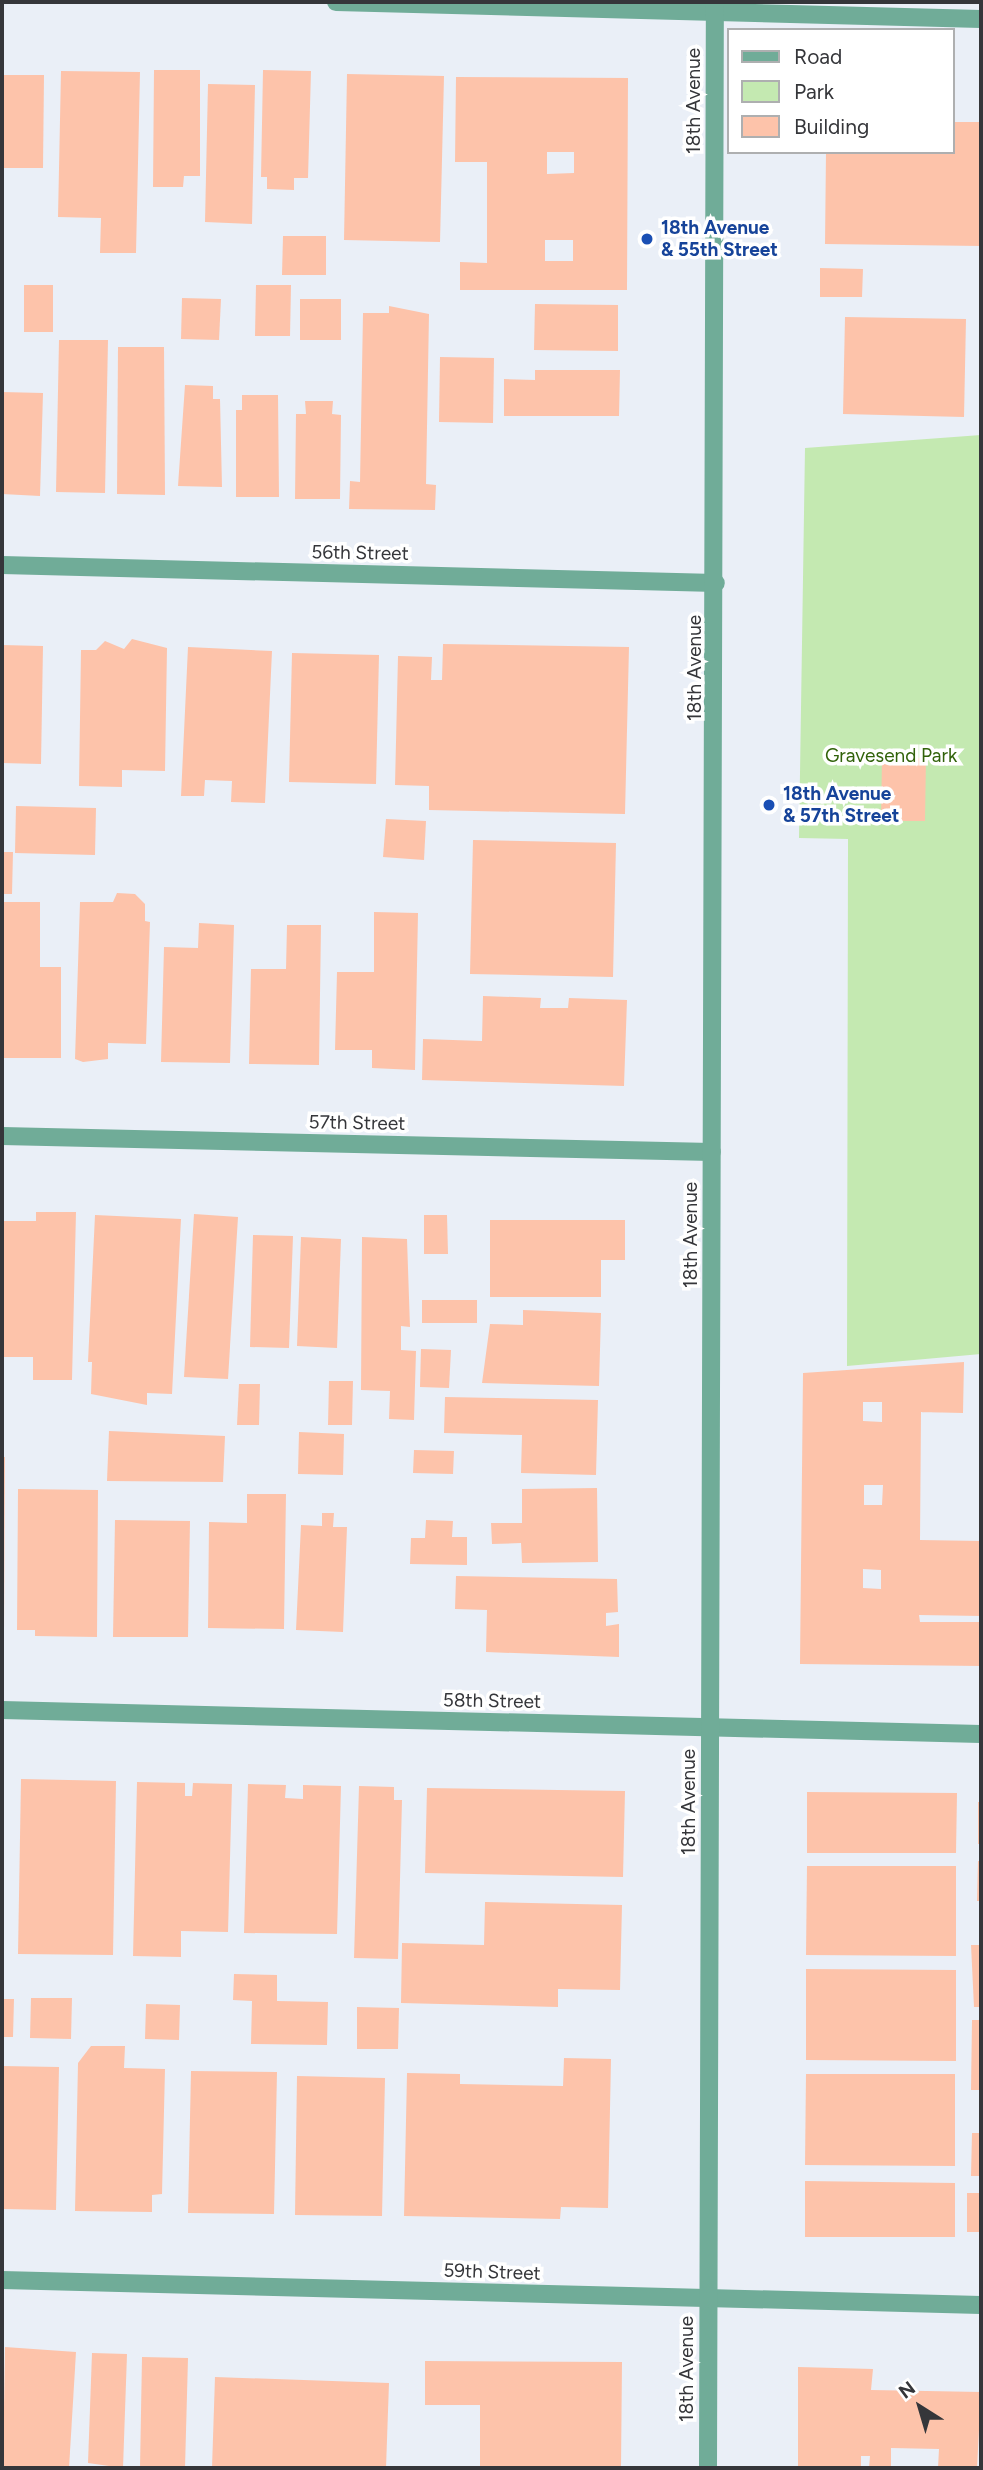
<!DOCTYPE html>
<style>
body{margin:0}
#map{position:relative;width:983px;height:2470px;overflow:hidden;background:#eaeff7;font-family:Figtree,sans-serif}
div>[style]{position:absolute}
.green>*{inset:0;background:#c4e9b1}
.building>*{inset:0;background:#fdc3aa}
.minor>*{height:18px;margin:-9px;padding:0 9px;transform-origin:9px;border-radius:9px;background:#70ac98}
.dots>*{width:19px;height:19px;translate:-50% -50%;box-sizing:border-box;border:4px solid #fff;border-radius:50%}
span{translate:-50% -50%;white-space:nowrap;text-align:center;line-height:1.15;-webkit-text-stroke:7px #fff;paint-order:stroke}
.street-label{font-size:19px;color:#35363a}
.transit-label{font-size:19px;color:#164399;font-weight:700}
.left{translate:0 -50%;text-align:left}
.park-label{font-size:19px;color:#31620a}
.frame{position:absolute;inset:0;border:4px solid #35363a;pointer-events:none}
.legend{position:absolute;left:727px;top:28px;width:228px;height:126px;box-sizing:border-box;background:#fff;border:2px solid #aeafb0;margin:0;padding:9px 12px;list-style:none;font-size:21px;color:#35363a}
.legend li{display:flex;align-items:center;gap:14px;height:35px}
.legend b{width:35px;border:2px solid #aeafb0}
.north{position:absolute;left:885px;top:2372px;width:70px;height:70px;-webkit-text-stroke:5px #fff;paint-order:stroke;rotate:323deg;font-size:19px;font-weight:700;line-height:28px;text-align:center;color:#35363a}
.north::after{content:'';display:block;margin:auto;width:24px;height:32px;background:#35363a;clip-path:polygon(50% 0,100% 100%,50% 72%,0 100%)}
</style>
<div id="map">
<div class="green">
<i style="clip-path:polygon(981px 435px,981px 1354px,847px 1366px,848px 839px,799px 838px,805px 448px)"></i>
</div>
<div class="building">
<i style="clip-path:polygon(154px 70px,200px 70px,200px 176px,184px 176px,183px 187px,153px 187px)"></i>
<i style="clip-path:polygon(263px 70px,311px 71px,308px 178px,294px 178px,294px 190px,267px 189px,267px 177px,261px 177px)"></i>
<i style="clip-path:polygon(61px 71px,140px 72px,136px 253px,100px 253px,101px 218px,58px 217px)"></i>
<i style="clip-path:polygon(347px 74px,444px 76px,440px 242px,344px 240px)"></i>
<i style="clip-path:polygon(2px 75px,44px 75px,43px 168px,2px 168px)"></i>
<i style="clip-path:polygon(evenodd,456px 77px,628px 78px,627px 290px,460px 290px,460px 262px,487px 263px,487px 162px,455px 162px,456px 77px,547px 152px,574px 152px,574px 173px,547px 174px,547px 152px,456px 77px,545px 240px,573px 240px,573px 261px,545px 261px,545px 240px)"></i>
<i style="clip-path:polygon(208px 84px,255px 85px,252px 224px,205px 222px)"></i>
<i style="clip-path:polygon(953px 122px,981px 122px,981px 246px,825px 244px,826px 152px,953px 152px)"></i>
<i style="clip-path:polygon(283px 236px,326px 236px,326px 275px,282px 275px)"></i>
<i style="clip-path:polygon(820px 268px,863px 269px,862px 297px,820px 297px)"></i>
<i style="clip-path:polygon(24px 285px,53px 285px,53px 332px,24px 332px)"></i>
<i style="clip-path:polygon(256px 285px,291px 285px,290px 336px,255px 336px)"></i>
<i style="clip-path:polygon(182px 298px,221px 299px,219px 340px,181px 339px)"></i>
<i style="clip-path:polygon(300px 299px,341px 299px,341px 340px,300px 340px)"></i>
<i style="clip-path:polygon(535px 304px,618px 305px,618px 351px,534px 350px)"></i>
<i style="clip-path:polygon(389px 306px,429px 314px,426px 484px,436px 485px,435px 510px,349px 509px,350px 481px,360px 482px,363px 313px,389px 313px)"></i>
<i style="clip-path:polygon(845px 317px,966px 319px,964px 417px,843px 414px)"></i>
<i style="clip-path:polygon(59px 340px,108px 340px,105px 493px,56px 492px)"></i>
<i style="clip-path:polygon(118px 347px,164px 347px,165px 495px,117px 494px)"></i>
<i style="clip-path:polygon(440px 357px,494px 358px,493px 423px,439px 422px)"></i>
<i style="clip-path:polygon(535px 370px,620px 370px,619px 416px,504px 416px,504px 379px,535px 380px)"></i>
<i style="clip-path:polygon(185px 385px,213px 386px,213px 399px,220px 399px,222px 487px,178px 486px)"></i>
<i style="clip-path:polygon(2px 392px,43px 393px,40px 496px,2px 494px)"></i>
<i style="clip-path:polygon(242px 395px,278px 395px,279px 497px,236px 497px,236px 410px,242px 410px)"></i>
<i style="clip-path:polygon(305px 401px,333px 401px,332px 414px,341px 415px,340px 499px,295px 499px,296px 414px,306px 414px)"></i>
<i style="clip-path:polygon(132px 639px,167px 648px,165px 771px,122px 770px,122px 787px,79px 786px,81px 650px,96px 650px,105px 641px,124px 649px)"></i>
<i style="clip-path:polygon(443px 644px,629px 647px,625px 814px,429px 810px,429px 786px,395px 785px,398px 656px,432px 657px,431px 680px,442px 680px)"></i>
<i style="clip-path:polygon(2px 645px,43px 646px,41px 764px,2px 763px)"></i>
<i style="clip-path:polygon(188px 647px,272px 651px,265px 803px,231px 802px,232px 781px,205px 780px,204px 796px,181px 796px)"></i>
<i style="clip-path:polygon(292px 653px,379px 655px,376px 784px,289px 782px)"></i>
<i style="clip-path:polygon(882px 757px,926px 758px,925px 821px,881px 821px)"></i>
<i style="clip-path:polygon(16px 806px,96px 808px,95px 855px,15px 853px)"></i>
<i style="clip-path:polygon(386px 819px,426px 821px,424px 860px,383px 857px)"></i>
<i style="clip-path:polygon(473px 840px,616px 843px,613px 977px,470px 974px)"></i>
<i style="clip-path:polygon(2px 852px,13px 852px,12px 894px,2px 894px)"></i>
<i style="clip-path:polygon(117px 893px,135px 894px,145px 904px,145px 921px,150px 922px,146px 1044px,108px 1043px,108px 1059px,83px 1062px,75px 1059px,80px 902px,113px 902px)"></i>
<i style="clip-path:polygon(2px 902px,40px 902px,40px 967px,61px 967px,61px 1058px,2px 1058px)"></i>
<i style="clip-path:polygon(374px 912px,418px 913px,415px 1070px,372px 1068px,372px 1050px,335px 1050px,337px 972px,374px 972px)"></i>
<i style="clip-path:polygon(199px 923px,234px 925px,230px 1063px,161px 1062px,164px 947px,198px 948px)"></i>
<i style="clip-path:polygon(287px 925px,321px 925px,319px 1065px,249px 1064px,251px 969px,286px 969px)"></i>
<i style="clip-path:polygon(483px 996px,541px 998px,540px 1008px,568px 1008px,569px 998px,627px 1000px,624px 1086px,422px 1080px,423px 1039px,482px 1041px)"></i>
<i style="clip-path:polygon(36px 1212px,76px 1212px,72px 1380px,33px 1380px,33px 1357px,2px 1357px,2px 1221px,36px 1221px)"></i>
<i style="clip-path:polygon(194px 1214px,238px 1217px,228px 1379px,184px 1377px)"></i>
<i style="clip-path:polygon(95px 1215px,181px 1219px,172px 1394px,147px 1393px,147px 1405px,91px 1394px,92px 1362px,88px 1362px)"></i>
<i style="clip-path:polygon(424px 1215px,447px 1215px,448px 1254px,424px 1254px)"></i>
<i style="clip-path:polygon(490px 1220px,625px 1220px,625px 1260px,601px 1260px,601px 1297px,490px 1297px)"></i>
<i style="clip-path:polygon(253px 1235px,293px 1236px,289px 1348px,250px 1347px)"></i>
<i style="clip-path:polygon(301px 1237px,341px 1239px,337px 1348px,297px 1346px)"></i>
<i style="clip-path:polygon(362px 1237px,407px 1239px,410px 1327px,401px 1326px,401px 1350px,416px 1351px,414px 1420px,389px 1419px,390px 1391px,361px 1390px)"></i>
<i style="clip-path:polygon(422px 1300px,477px 1300px,477px 1323px,422px 1323px)"></i>
<i style="clip-path:polygon(523px 1310px,601px 1313px,599px 1386px,482px 1383px,490px 1324px,523px 1325px)"></i>
<i style="clip-path:polygon(421px 1349px,451px 1350px,449px 1388px,420px 1387px)"></i>
<i style="clip-path:polygon(evenodd,964px 1362px,963px 1413px,921px 1412px,920px 1540px,981px 1541px,981px 1616px,919px 1615px,920px 1622px,981px 1622px,981px 1666px,800px 1664px,803px 1373px,964px 1362px,863px 1402px,882px 1402px,882px 1422px,863px 1421px,863px 1402px,964px 1362px,864px 1485px,883px 1485px,882px 1505px,864px 1505px,864px 1485px,964px 1362px,863px 1569px,881px 1570px,881px 1589px,863px 1588px,863px 1569px)"></i>
<i style="clip-path:polygon(329px 1381px,353px 1381px,352px 1425px,328px 1425px)"></i>
<i style="clip-path:polygon(239px 1384px,260px 1384px,259px 1425px,237px 1425px)"></i>
<i style="clip-path:polygon(445px 1397px,598px 1400px,596px 1475px,521px 1473px,522px 1435px,444px 1433px)"></i>
<i style="clip-path:polygon(109px 1431px,225px 1436px,223px 1482px,107px 1481px)"></i>
<i style="clip-path:polygon(299px 1432px,344px 1434px,343px 1475px,298px 1474px)"></i>
<i style="clip-path:polygon(414px 1450px,454px 1451px,453px 1474px,413px 1473px)"></i>
<i style="clip-path:polygon(2px 1457px,5px 1457px,4px 1633px,2px 1633px)"></i>
<i style="clip-path:polygon(597px 1488px,598px 1562px,522px 1563px,521px 1543px,492px 1544px,491px 1523px,522px 1523px,522px 1489px)"></i>
<i style="clip-path:polygon(18px 1489px,98px 1490px,97px 1637px,35px 1636px,35px 1630px,17px 1630px)"></i>
<i style="clip-path:polygon(247px 1494px,286px 1494px,284px 1629px,208px 1628px,209px 1522px,247px 1523px)"></i>
<i style="clip-path:polygon(322px 1513px,334px 1513px,333px 1527px,347px 1527px,343px 1632px,296px 1630px,301px 1525px,322px 1526px)"></i>
<i style="clip-path:polygon(115px 1520px,190px 1521px,188px 1637px,113px 1637px)"></i>
<i style="clip-path:polygon(426px 1520px,453px 1521px,452px 1537px,467px 1537px,467px 1565px,410px 1564px,411px 1538px,425px 1538px)"></i>
<i style="clip-path:polygon(456px 1576px,617px 1579px,618px 1612px,606px 1613px,606px 1626px,619px 1624px,619px 1657px,486px 1652px,487px 1610px,455px 1609px)"></i>
<i style="clip-path:polygon(21px 1779px,116px 1781px,113px 1955px,18px 1954px)"></i>
<i style="clip-path:polygon(137px 1782px,185px 1783px,185px 1796px,192px 1796px,193px 1783px,232px 1784px,228px 1932px,181px 1931px,181px 1957px,133px 1956px)"></i>
<i style="clip-path:polygon(248px 1784px,286px 1785px,285px 1798px,303px 1799px,303px 1785px,341px 1786px,337px 1934px,244px 1933px)"></i>
<i style="clip-path:polygon(359px 1786px,394px 1787px,394px 1800px,402px 1800px,398px 1959px,354px 1958px)"></i>
<i style="clip-path:polygon(427px 1788px,625px 1791px,623px 1877px,425px 1873px)"></i>
<i style="clip-path:polygon(807px 1792px,957px 1793px,956px 1853px,807px 1853px)"></i>
<i style="clip-path:polygon(978px 1802px,981px 1802px,981px 1844px,978px 1844px)"></i>
<i style="clip-path:polygon(978px 1861px,981px 1861px,981px 1901px,977px 1901px)"></i>
<i style="clip-path:polygon(807px 1866px,956px 1866px,956px 1956px,806px 1955px)"></i>
<i style="clip-path:polygon(485px 1902px,622px 1905px,620px 1990px,558px 1989px,558px 2007px,401px 2003px,402px 1943px,484px 1945px)"></i>
<i style="clip-path:polygon(971px 1945px,981px 1945px,981px 2007px,974px 2007px)"></i>
<i style="clip-path:polygon(806px 1969px,956px 1970px,956px 2061px,806px 2060px)"></i>
<i style="clip-path:polygon(234px 1974px,277px 1975px,277px 2001px,328px 2002px,327px 2045px,251px 2044px,252px 2001px,233px 2000px)"></i>
<i style="clip-path:polygon(31px 1998px,72px 1998px,71px 2039px,30px 2038px)"></i>
<i style="clip-path:polygon(2px 1999px,14px 1999px,13px 2037px,2px 2037px)"></i>
<i style="clip-path:polygon(146px 2004px,180px 2005px,179px 2040px,145px 2039px)"></i>
<i style="clip-path:polygon(357px 2007px,399px 2008px,398px 2049px,357px 2049px)"></i>
<i style="clip-path:polygon(972px 2020px,981px 2020px,981px 2090px,971px 2090px)"></i>
<i style="clip-path:polygon(91px 2046px,125px 2046px,124px 2068px,165px 2069px,162px 2194px,152px 2195px,152px 2212px,75px 2211px,78px 2063px)"></i>
<i style="clip-path:polygon(564px 2058px,611px 2059px,608px 2208px,561px 2207px,560px 2219px,404px 2216px,407px 2073px,460px 2074px,460px 2084px,563px 2086px)"></i>
<i style="clip-path:polygon(2px 2066px,59px 2067px,56px 2210px,2px 2209px)"></i>
<i style="clip-path:polygon(191px 2071px,277px 2072px,274px 2214px,188px 2213px)"></i>
<i style="clip-path:polygon(806px 2074px,955px 2074px,955px 2166px,805px 2165px)"></i>
<i style="clip-path:polygon(297px 2076px,385px 2078px,382px 2216px,295px 2215px)"></i>
<i style="clip-path:polygon(972px 2133px,981px 2133px,981px 2176px,971px 2176px)"></i>
<i style="clip-path:polygon(805px 2181px,955px 2183px,955px 2237px,805px 2237px)"></i>
<i style="clip-path:polygon(967px 2193px,981px 2193px,981px 2232px,967px 2232px)"></i>
<i style="clip-path:polygon(5px 2347px,76px 2352px,69px 2468px,3px 2468px)"></i>
<i style="clip-path:polygon(92px 2353px,127px 2354px,123px 2468px,88px 2463px)"></i>
<i style="clip-path:polygon(142px 2357px,188px 2358px,185px 2468px,140px 2468px)"></i>
<i style="clip-path:polygon(425px 2361px,622px 2362px,621px 2468px,480px 2468px,480px 2405px,425px 2405px)"></i>
<i style="clip-path:polygon(798px 2367px,873px 2369px,871px 2390px,981px 2392px,977px 2468px,938px 2468px,939px 2449px,891px 2448px,891px 2468px,869px 2468px,870px 2456px,861px 2456px,861px 2468px,798px 2468px)"></i>
<i style="clip-path:polygon(215px 2377px,389px 2383px,386px 2468px,212px 2468px)"></i>
</div>
<div class="minor">
<i style="left:336px;top:2px;width:645px;rotate:1.51deg"></i>
<i style="left:2px;top:565px;width:714px;rotate:1.44deg"></i>
<i style="left:2px;top:1136px;width:710px;rotate:1.29deg"></i>
<i style="left:2px;top:1710px;width:979px;rotate:1.4deg"></i>
<i style="left:2px;top:2280px;width:979px;rotate:1.46deg"></i>
<i style="left:708px;top:2468px;width:2466px;rotate:-89.84deg"></i>
</div>
<div class="dots">
<i style="left:647px;top:239px;background:#1a4fb4"></i>
<i style="left:769px;top:805px;background:#1a4fb4"></i>
</div>
<div class="street-label">
<span style="left:694px;top:101px;rotate:-90deg">18th Avenue</span>
<span style="left:360px;top:553px;rotate:1deg">56th Street</span>
<span style="left:695px;top:668px;rotate:-90deg">18th Avenue</span>
<span style="left:357px;top:1123px;rotate:1deg">57th Street</span>
<span style="left:691px;top:1235px;rotate:-90deg">18th Avenue</span>
<span style="left:492px;top:1701px;rotate:1deg">58th Street</span>
<span style="left:689px;top:1802px;rotate:-90deg">18th Avenue</span>
<span style="left:492px;top:2272px;rotate:2deg">59th Street</span>
<span style="left:687px;top:2369px;rotate:-90deg">18th Avenue</span>
</div>
<div class="transit-label">
<span class="left" style="left:661px;top:239px">18th Avenue<br>&amp; 55th Street</span>
<span class="left" style="left:783px;top:805px">18th Avenue<br>&amp; 57th Street</span>
</div>
<div class="park-label">
<span style="left:891px;top:756px">Gravesend Park</span>
</div>
<div class="frame"></div>
<ul class="legend">
<li><b style="height:9px;background:#70ac98"></b>Road</li>
<li><b style="height:19px;background:#c4e9b1"></b>Park</li>
<li><b style="height:19px;background:#fdc3aa"></b>Building</li>
</ul>
<div class="north">N</div>
</div>
